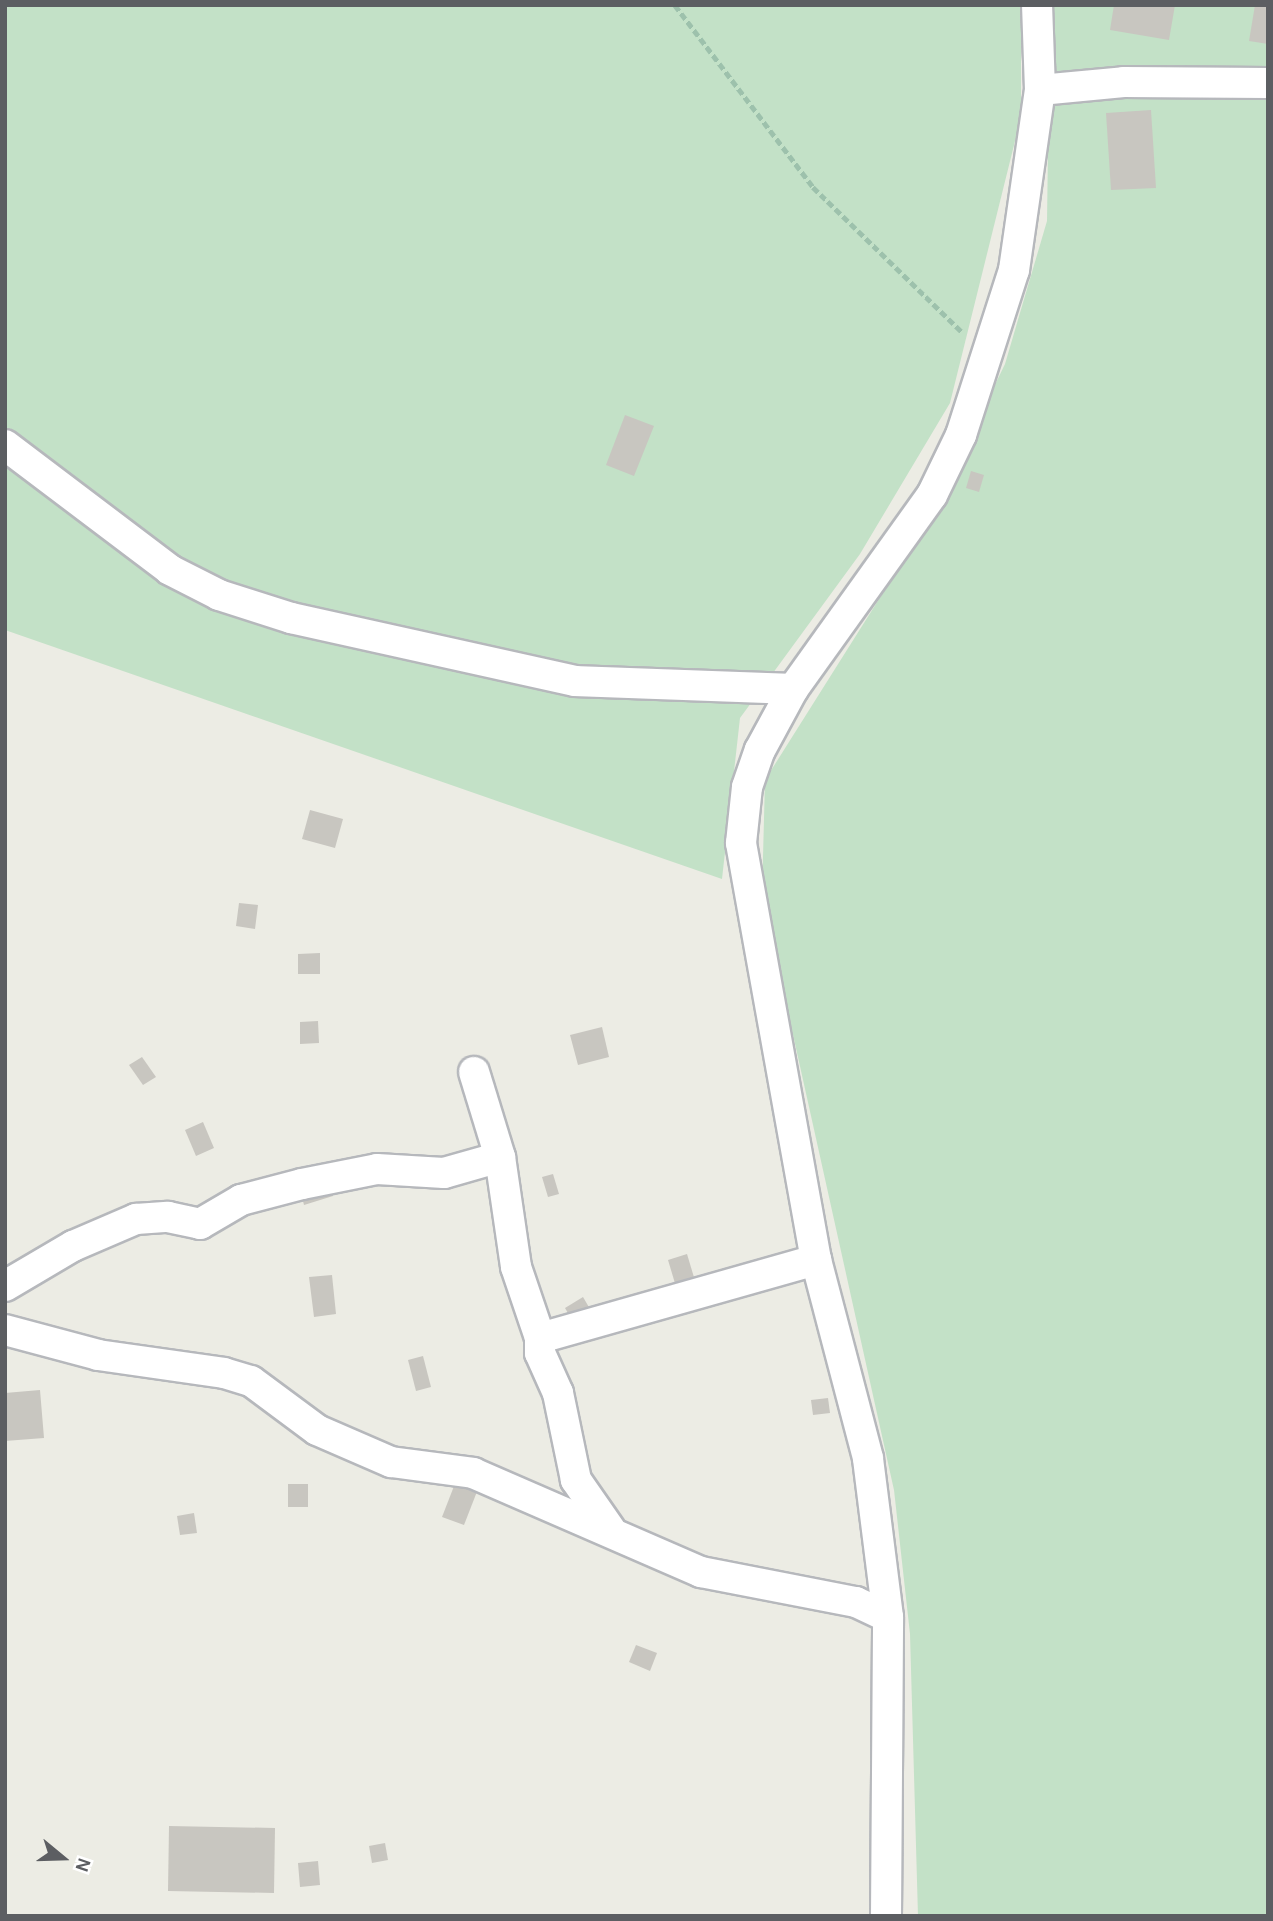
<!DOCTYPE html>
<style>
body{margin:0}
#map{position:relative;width:1273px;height:1921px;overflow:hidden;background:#ecece4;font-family:Karla,sans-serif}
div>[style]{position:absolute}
.green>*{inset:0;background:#c3e1c7}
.building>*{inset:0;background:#c8c6c0}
.path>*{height:4.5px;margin-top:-2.25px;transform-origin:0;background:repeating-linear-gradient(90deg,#9dc1ac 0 7px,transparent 0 10.5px)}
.roads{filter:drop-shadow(2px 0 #b6b8bc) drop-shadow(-2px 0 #b6b8bc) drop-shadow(0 2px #b6b8bc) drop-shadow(0 -2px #b6b8bc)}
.street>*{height:30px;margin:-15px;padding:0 15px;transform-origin:15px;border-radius:15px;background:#fff}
span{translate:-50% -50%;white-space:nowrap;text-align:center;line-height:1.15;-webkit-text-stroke:6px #fff;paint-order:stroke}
.frame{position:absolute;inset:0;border:7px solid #5c5e62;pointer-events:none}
.north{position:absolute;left:28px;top:1823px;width:70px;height:70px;-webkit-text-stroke:5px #fff;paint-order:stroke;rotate:109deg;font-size:19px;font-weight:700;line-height:28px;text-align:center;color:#5c5e62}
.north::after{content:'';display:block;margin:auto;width:24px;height:32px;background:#5c5e62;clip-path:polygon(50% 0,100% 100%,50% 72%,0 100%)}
</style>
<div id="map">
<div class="green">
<i style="clip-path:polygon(5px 5px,1021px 5px,1021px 117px,950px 403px,860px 554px,740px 718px,722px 879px,5px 630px)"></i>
<i style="clip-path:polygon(1050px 5px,1268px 5px,1268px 1916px,918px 1916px,910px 1634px,894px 1490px,762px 895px,765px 780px,932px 515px,1005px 364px,1047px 221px)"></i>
</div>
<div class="building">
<i style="clip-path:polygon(1114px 5px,1175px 5px,1169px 40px,1110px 30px)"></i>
<i style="clip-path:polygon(1255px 5px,1268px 5px,1268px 44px,1249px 41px)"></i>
<i style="clip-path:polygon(1151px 110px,1156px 188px,1111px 190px,1106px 113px)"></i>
<i style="clip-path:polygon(625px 415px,654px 426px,634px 476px,606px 465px)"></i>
<i style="clip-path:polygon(971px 471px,984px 475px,979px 492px,966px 488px)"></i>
<i style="clip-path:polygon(310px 810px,343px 819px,335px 848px,302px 839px)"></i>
<i style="clip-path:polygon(239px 903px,258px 905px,255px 929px,236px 926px)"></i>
<i style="clip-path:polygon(320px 953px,320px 974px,298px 974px,298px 954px)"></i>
<i style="clip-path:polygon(318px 1021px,319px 1043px,300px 1044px,300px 1022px)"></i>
<i style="clip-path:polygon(602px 1027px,609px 1057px,578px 1065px,570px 1035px)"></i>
<i style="clip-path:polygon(142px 1057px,156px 1077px,143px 1085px,129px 1065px)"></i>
<i style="clip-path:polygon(203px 1122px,214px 1148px,196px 1156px,185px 1130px)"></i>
<i style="clip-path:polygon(553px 1174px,559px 1194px,548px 1197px,542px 1177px)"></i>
<i style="clip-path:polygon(330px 1185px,333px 1196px,304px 1205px,301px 1193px)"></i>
<i style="clip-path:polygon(687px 1254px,696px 1284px,677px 1290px,668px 1260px)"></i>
<i style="clip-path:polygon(332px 1275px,336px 1314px,314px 1317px,309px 1277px)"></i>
<i style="clip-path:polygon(583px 1297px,590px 1309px,572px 1320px,565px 1308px)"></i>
<i style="clip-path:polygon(423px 1356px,431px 1387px,416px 1391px,408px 1360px)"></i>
<i style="clip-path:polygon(40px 1390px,44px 1438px,5px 1441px,5px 1393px)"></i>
<i style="clip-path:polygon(828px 1398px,830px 1413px,813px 1415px,811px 1400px)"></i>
<i style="clip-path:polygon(456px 1481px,478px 1489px,464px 1525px,442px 1517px)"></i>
<i style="clip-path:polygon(288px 1484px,308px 1484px,308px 1507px,288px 1507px)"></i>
<i style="clip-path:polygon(194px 1513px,197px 1533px,180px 1535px,177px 1516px)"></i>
<i style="clip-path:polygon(636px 1645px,657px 1653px,650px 1671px,629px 1662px)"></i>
<i style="clip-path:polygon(169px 1826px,275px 1828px,274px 1893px,168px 1891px)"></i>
<i style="clip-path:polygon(385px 1843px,388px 1860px,372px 1863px,369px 1846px)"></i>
<i style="clip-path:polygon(318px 1861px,320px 1885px,300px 1887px,298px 1863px)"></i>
</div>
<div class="path">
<i style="left:675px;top:5px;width:228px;rotate:52.8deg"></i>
<i style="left:813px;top:187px;width:208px;rotate:44.2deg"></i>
</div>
<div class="roads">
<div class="street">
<i style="left:1040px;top:90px;width:84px;rotate:-5.4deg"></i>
<i style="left:1124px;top:82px;width:144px;rotate:0.4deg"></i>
<i style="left:5px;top:445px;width:207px;rotate:37.1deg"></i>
<i style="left:170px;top:570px;width:55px;rotate:27deg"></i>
<i style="left:219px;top:595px;width:76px;rotate:17.7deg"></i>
<i style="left:291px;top:618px;width:291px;rotate:12.5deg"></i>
<i style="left:575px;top:681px;width:218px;rotate:2.1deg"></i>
<i style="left:474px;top:1072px;width:89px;rotate:73deg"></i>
<i style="left:5px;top:1286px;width:79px;rotate:-30.5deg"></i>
<i style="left:73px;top:1246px;width:69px;rotate:-23.2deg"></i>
<i style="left:136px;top:1219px;width:32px;rotate:-4deg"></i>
<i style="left:168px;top:1217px;width:33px;rotate:12deg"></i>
<i style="left:200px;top:1224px;width:48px;rotate:-30.3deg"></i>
<i style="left:241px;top:1200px;width:63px;rotate:-14.7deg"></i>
<i style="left:302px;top:1184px;width:76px;rotate:-11.3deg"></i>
<i style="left:377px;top:1169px;width:67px;rotate:3.4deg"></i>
<i style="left:444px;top:1173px;width:58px;rotate:-15.9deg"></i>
<i style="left:500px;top:1157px;width:111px;rotate:81.7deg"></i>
<i style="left:516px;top:1267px;width:75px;rotate:71.3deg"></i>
<i style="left:5px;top:1330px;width:96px;rotate:15deg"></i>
<i style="left:98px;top:1355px;width:127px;rotate:8.1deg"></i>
<i style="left:224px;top:1373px;width:28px;rotate:17deg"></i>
<i style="left:251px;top:1381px;width:82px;rotate:36.6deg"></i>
<i style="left:317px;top:1430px;width:81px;rotate:23.4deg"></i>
<i style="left:391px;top:1462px;width:83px;rotate:7.6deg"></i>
<i style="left:473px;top:1473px;width:249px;rotate:23.5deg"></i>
<i style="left:701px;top:1572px;width:158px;rotate:11deg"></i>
<i style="left:856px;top:1602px;width:35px;rotate:25deg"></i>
<i style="left:610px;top:1529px;width:60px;rotate:-124.8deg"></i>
<i style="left:576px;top:1480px;width:89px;rotate:-101.7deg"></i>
<i style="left:558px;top:1393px;width:44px;rotate:-114.2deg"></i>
<i style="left:540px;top:1353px;width:15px;rotate:-90deg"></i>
<i style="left:540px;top:1338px;width:287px;rotate:-15.8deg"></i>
<i style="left:886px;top:1916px;width:299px;rotate:-89.6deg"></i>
<i style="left:888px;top:1617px;width:160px;rotate:-97.2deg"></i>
<i style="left:868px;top:1458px;width:205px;rotate:-104.7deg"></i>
<i style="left:816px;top:1260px;width:424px;rotate:-100.2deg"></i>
<i style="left:741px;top:843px;width:56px;rotate:-83.9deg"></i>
<i style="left:747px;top:787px;width:39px;rotate:-71deg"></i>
<i style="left:760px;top:750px;width:69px;rotate:-61.6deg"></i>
<i style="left:793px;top:689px;width:239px;rotate:-54.4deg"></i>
<i style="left:932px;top:495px;width:67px;rotate:-64.2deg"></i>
<i style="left:961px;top:435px;width:173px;rotate:-72.2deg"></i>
<i style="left:1014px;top:270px;width:182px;rotate:-81.8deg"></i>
<i style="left:1040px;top:90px;width:85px;rotate:-92deg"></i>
</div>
</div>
<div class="frame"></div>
<div class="north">N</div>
</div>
